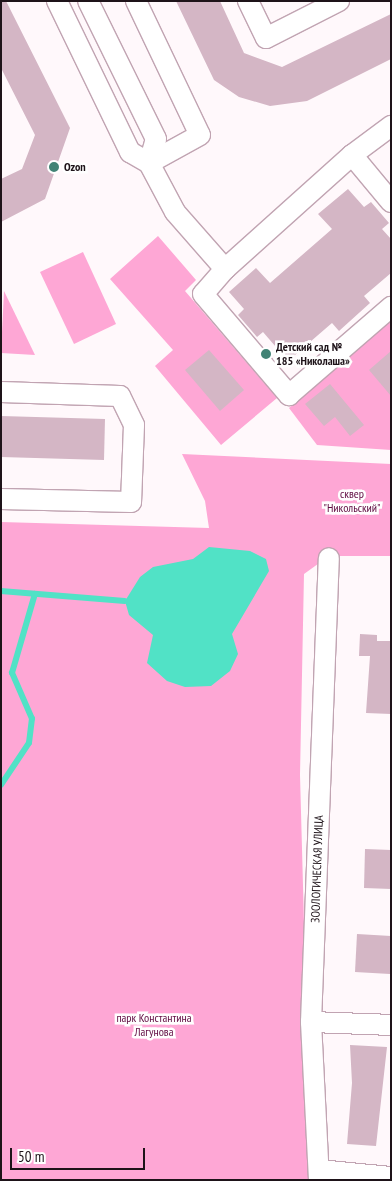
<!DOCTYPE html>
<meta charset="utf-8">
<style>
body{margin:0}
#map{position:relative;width:392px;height:1181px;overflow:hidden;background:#fff8fb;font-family:"PT Sans Narrow",sans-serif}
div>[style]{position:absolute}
.green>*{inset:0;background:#fea7d5}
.water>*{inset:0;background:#51e2c6}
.stream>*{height:5.5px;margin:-2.75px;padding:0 2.75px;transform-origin:2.75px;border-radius:2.75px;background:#51e2c6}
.building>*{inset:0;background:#d4b6c5}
.roads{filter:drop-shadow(1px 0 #c1a4b2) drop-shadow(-1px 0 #c1a4b2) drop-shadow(0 1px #c1a4b2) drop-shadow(0 -1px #c1a4b2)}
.minor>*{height:20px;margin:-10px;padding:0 10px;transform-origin:10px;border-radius:10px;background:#fff}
.dots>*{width:14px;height:14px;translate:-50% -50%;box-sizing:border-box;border:2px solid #fff;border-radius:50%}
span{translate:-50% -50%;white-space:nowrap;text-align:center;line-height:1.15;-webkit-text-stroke:5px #fff;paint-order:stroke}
.poi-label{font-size:12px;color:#1e1319;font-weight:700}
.left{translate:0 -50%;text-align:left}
.park-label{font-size:12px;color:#610d43}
.street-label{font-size:12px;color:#1e1319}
.frame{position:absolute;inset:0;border:2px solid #1e1319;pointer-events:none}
.scale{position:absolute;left:10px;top:1148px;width:135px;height:22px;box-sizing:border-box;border:2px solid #1e1319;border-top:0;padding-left:6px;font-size:15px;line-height:18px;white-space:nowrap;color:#1e1319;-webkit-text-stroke:4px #fff;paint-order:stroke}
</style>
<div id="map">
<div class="green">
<i style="clip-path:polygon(158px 236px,196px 280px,185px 291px,277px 398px,221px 445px,155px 366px,173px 350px,110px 279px)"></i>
<i style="clip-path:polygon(83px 252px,116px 324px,74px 344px,40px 272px)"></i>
<i style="clip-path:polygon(4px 291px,35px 355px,1px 353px)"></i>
<i style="clip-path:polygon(391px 321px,391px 450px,317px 445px,289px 408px)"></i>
<i style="clip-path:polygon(182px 454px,391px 464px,391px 556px,329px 556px,304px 574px,300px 775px,311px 1180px,1px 1180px,1px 522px,209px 528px,205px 501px)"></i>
</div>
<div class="water">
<i style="clip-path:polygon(209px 547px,250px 551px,266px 559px,269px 571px,232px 634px,238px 654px,230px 671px,211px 686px,185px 687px,167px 681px,147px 663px,153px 635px,129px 615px,125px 601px,140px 577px,153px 567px,193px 559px)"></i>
</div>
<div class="stream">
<i style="left:1px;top:591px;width:124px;rotate:4.6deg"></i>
<i style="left:1px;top:785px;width:50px;rotate:-56.3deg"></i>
<i style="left:29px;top:743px;width:24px;rotate:-83deg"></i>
<i style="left:32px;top:719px;width:50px;rotate:-113.5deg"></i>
<i style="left:12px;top:673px;width:82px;rotate:-73.8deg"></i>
</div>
<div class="building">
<i style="clip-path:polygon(1px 1px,6px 1px,70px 128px,45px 199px,1px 222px,1px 179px,22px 169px,35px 135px,1px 68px)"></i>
<i style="clip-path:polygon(176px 1px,220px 1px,244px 53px,282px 67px,391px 14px,391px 59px,307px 101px,270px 106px,239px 97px,214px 80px)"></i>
<i style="clip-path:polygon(348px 189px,364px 207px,371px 202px,389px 223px,382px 229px,391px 239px,391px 273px,364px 296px,370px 303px,339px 331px,332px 323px,288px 361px,263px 332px,257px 337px,238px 315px,244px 309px,229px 292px,256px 268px,270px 283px,332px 229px,318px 214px)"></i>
<i style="clip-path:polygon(209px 350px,244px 390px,220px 411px,185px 370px)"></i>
<i style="clip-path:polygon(391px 351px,391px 396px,369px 370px)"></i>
<i style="clip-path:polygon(330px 384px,364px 425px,350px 436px,335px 417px,324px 426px,305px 404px)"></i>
<i style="clip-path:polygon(1px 416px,105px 419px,104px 460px,1px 457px)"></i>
<i style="clip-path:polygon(360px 634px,377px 635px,377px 641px,391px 641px,391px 714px,366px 713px,370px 656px,359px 656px)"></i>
<i style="clip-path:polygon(365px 849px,391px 850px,391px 889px,364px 888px)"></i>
<i style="clip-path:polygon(357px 934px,391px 936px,390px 974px,355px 972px)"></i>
<i style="clip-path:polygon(350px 1045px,387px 1047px,376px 1146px,347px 1144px,352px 1083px)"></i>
</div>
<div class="roads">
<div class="minor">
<i style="left:57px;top:1px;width:168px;rotate:64.2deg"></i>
<i style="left:130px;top:152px;width:22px;rotate:30deg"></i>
<i style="left:149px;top:163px;width:25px;rotate:-74deg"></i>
<i style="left:156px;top:139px;width:154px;rotate:-116.2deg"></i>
<i style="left:136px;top:1px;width:148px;rotate:64.5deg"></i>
<i style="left:200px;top:135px;width:58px;rotate:151.2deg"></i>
<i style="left:149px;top:163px;width:55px;rotate:62deg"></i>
<i style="left:175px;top:212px;width:76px;rotate:48.7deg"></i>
<i style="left:225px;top:269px;width:171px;rotate:-41.9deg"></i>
<i style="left:352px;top:155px;width:49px;rotate:-36.6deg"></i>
<i style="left:248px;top:1px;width:41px;rotate:64.1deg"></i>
<i style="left:266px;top:38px;width:82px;rotate:-26.9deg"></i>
<i style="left:352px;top:155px;width:61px;rotate:50.3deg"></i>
<i style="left:225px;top:269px;width:33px;rotate:131deg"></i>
<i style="left:203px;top:294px;width:133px;rotate:49.6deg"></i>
<i style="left:289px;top:395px;width:135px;rotate:-40.8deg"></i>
<i style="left:1px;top:392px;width:119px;rotate:1.9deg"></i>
<i style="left:120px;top:396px;width:32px;rotate:64deg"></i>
<i style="left:134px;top:425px;width:77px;rotate:92.2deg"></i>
<i style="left:131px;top:502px;width:130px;rotate:-178.7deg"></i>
<i style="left:311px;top:1022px;width:80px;rotate:2.1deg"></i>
<i style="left:319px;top:1170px;width:72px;rotate:5.6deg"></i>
<i style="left:319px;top:1180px;width:158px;rotate:-92.9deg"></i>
<i style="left:311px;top:1022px;width:464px;rotate:-87.8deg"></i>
</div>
</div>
<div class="dots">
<i style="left:54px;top:167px;background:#418375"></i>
<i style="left:266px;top:354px;background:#418375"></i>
</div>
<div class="poi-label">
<span class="left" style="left:64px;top:167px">Ozon</span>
<span class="left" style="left:276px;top:354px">Детский сад №<br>185 «Николаша»</span>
</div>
<div class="park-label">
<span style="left:352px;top:501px">сквер<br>"Никольский"</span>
<span style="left:154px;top:1025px">парк Константина<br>Лагунова</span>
</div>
<div class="street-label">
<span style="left:317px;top:869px;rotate:-88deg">ЗООЛОГИЧЕСКАЯ УЛИЦА</span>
</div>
<div class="frame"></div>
<div class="scale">50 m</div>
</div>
